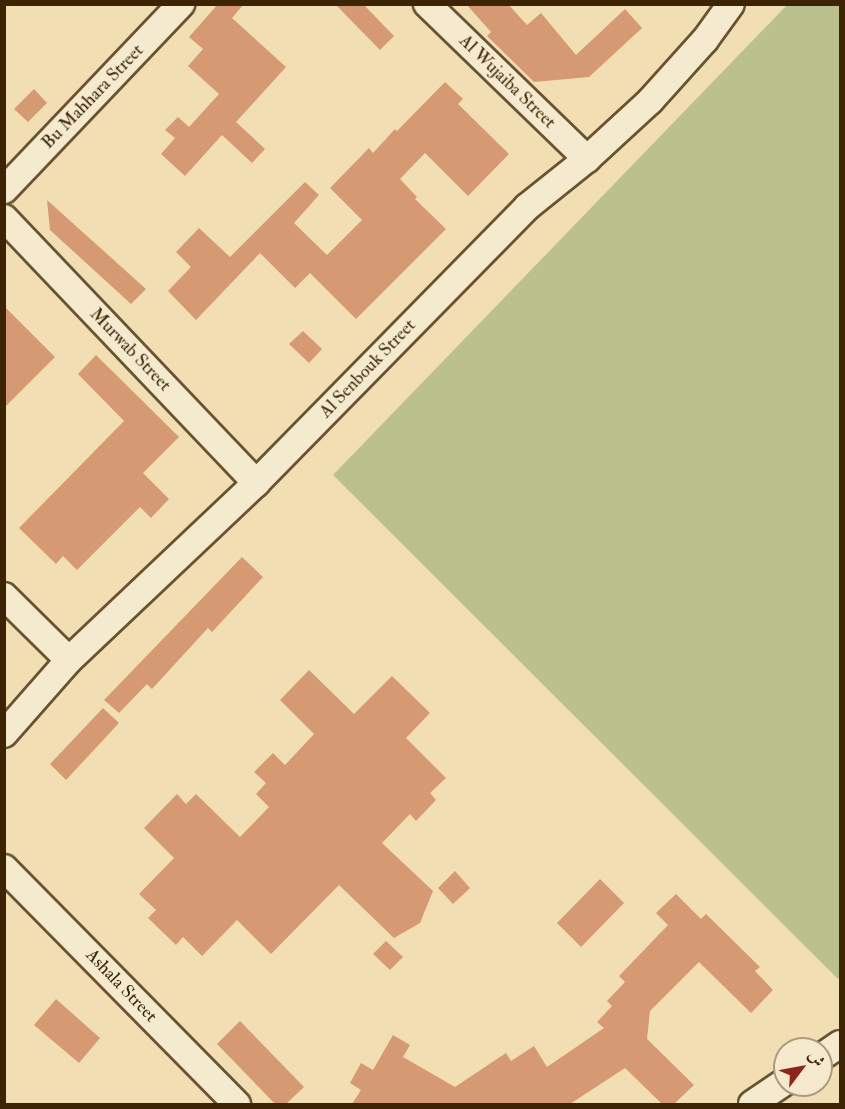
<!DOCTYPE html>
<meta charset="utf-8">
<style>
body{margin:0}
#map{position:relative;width:845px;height:1109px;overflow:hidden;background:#f1dfb3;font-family:"IM FELL Double Pica",Amiri,serif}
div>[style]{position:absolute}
.green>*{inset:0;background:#bbc18c}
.building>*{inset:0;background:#d59a73}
.roads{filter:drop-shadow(2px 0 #695330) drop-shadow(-2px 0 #695330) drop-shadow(0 2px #695330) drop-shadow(0 -2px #695330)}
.street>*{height:26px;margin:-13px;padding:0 13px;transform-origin:13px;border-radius:13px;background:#f6eace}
span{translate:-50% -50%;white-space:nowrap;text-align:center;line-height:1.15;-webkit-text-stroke:4.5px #f6eace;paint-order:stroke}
.street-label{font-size:18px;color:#3c2405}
.frame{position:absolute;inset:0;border:6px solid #3c2405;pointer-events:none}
.north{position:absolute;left:773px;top:1037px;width:60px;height:60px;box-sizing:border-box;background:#f6eace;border:2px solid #ac9b7e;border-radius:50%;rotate:58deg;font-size:16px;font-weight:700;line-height:24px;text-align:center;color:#3c2405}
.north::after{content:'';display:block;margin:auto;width:21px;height:27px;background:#8f2418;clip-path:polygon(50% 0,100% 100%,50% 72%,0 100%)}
</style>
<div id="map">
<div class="green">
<i style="clip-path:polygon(787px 5px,840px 5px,840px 977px,838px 979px,333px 475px)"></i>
</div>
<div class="building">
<i style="clip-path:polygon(218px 4px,244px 4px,232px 18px,286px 67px,236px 122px,265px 149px,252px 163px,222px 135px,185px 176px,161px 154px,175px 138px,165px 130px,178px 117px,189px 127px,219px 94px,188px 66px,203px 49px,189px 37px)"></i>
<i style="clip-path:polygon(335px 4px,363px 4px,394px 36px,380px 50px)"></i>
<i style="clip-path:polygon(466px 4px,508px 4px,527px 25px,541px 13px,576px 55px,625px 9px,642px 28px,589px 77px,534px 82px,487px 36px,491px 32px)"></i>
<i style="clip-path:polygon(445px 82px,463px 99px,458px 104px,509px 154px,468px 196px,425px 153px,400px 179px,417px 197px,415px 199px,446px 229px,356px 319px,310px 273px,295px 288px,260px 253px,196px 320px,168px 291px,191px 267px,176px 252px,199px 228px,230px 257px,305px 182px,319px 195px,294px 223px,327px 255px,362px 220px,330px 188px,369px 148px,373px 153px,395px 129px,397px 131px)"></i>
<i style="clip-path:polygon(34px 89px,47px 103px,28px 122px,14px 109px)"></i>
<i style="clip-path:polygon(47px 200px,146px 289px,131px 304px,50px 230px)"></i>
<i style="clip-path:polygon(4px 306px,55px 357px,4px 408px)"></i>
<i style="clip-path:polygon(303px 331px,322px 349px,309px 363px,289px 344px)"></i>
<i style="clip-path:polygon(96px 355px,179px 437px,143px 473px,169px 499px,151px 518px,140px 507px,77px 570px,63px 556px,56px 564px,19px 528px,124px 421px,78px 374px)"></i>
<i style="clip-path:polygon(242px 557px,263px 577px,212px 632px,208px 628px,152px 689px,147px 684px,119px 713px,104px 700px)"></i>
<i style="clip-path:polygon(309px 670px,354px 714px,392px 676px,430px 713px,406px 738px,446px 778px,430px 793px,436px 800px,416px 821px,410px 814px,382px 843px,433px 891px,420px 923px,394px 938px,339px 885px,271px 954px,237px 920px,202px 956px,183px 937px,176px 945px,148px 918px,156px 910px,139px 894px,174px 858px,144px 828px,177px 794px,186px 804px,196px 794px,240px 837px,269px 807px,256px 794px,266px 783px,254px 772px,273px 753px,285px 765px,314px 734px,280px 700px)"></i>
<i style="clip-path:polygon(103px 708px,119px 723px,66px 780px,50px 764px)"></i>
<i style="clip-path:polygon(455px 871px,470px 888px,453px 904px,438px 888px)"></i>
<i style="clip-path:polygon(600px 879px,624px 903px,581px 947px,557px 923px)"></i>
<i style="clip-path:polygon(676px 894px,701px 919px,706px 914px,760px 967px,755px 971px,773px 990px,751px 1013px,699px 962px,650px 1011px,647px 1039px,694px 1085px,674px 1104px,662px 1104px,625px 1068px,570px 1104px,352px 1104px,361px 1090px,350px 1083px,361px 1063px,373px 1070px,393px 1035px,410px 1045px,403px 1057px,455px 1087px,506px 1053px,511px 1061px,534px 1046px,547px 1067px,604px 1028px,597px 1022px,612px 1006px,607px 1001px,625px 982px,619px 976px,668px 925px,656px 913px)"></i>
<i style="clip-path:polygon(386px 941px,403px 957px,390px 970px,373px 954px)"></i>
<i style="clip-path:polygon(56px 999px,100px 1038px,79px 1063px,34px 1025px)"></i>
<i style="clip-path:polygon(240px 1021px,304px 1087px,286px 1104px,275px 1104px,217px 1044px)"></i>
</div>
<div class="roads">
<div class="street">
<i style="left:427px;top:4px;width:223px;rotate:44.1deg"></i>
<i style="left:4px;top:190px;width:257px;rotate:-46.4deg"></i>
<i style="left:4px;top:218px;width:366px;rotate:46.4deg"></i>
<i style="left:4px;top:596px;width:91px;rotate:44.6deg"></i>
<i style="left:4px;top:734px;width:98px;rotate:-48.7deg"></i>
<i style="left:69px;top:660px;width:257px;rotate:-43.4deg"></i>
<i style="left:256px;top:483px;width:387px;rotate:-45.5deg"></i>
<i style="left:527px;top:207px;width:77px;rotate:-38.7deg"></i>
<i style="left:587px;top:159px;width:86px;rotate:-42.6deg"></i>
<i style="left:650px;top:101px;width:82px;rotate:-48deg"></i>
<i style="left:705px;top:40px;width:44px;rotate:-54.2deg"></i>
<i style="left:4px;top:868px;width:332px;rotate:45.4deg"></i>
<i style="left:821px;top:1057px;width:23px;rotate:-34deg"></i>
<i style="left:752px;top:1104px;width:40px;rotate:-34deg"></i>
</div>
</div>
<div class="street-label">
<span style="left:507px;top:82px;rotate:44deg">Al Wujaiba Street</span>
<span style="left:93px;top:97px;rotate:-46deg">Bu Mahhara Street</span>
<span style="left:130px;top:350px;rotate:46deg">Murwab Street</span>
<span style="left:368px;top:369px;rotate:-46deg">Al Senbouk Street</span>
<span style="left:121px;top:986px;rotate:46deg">Ashala Street</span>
</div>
<div class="frame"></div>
<div class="north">ش</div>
</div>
